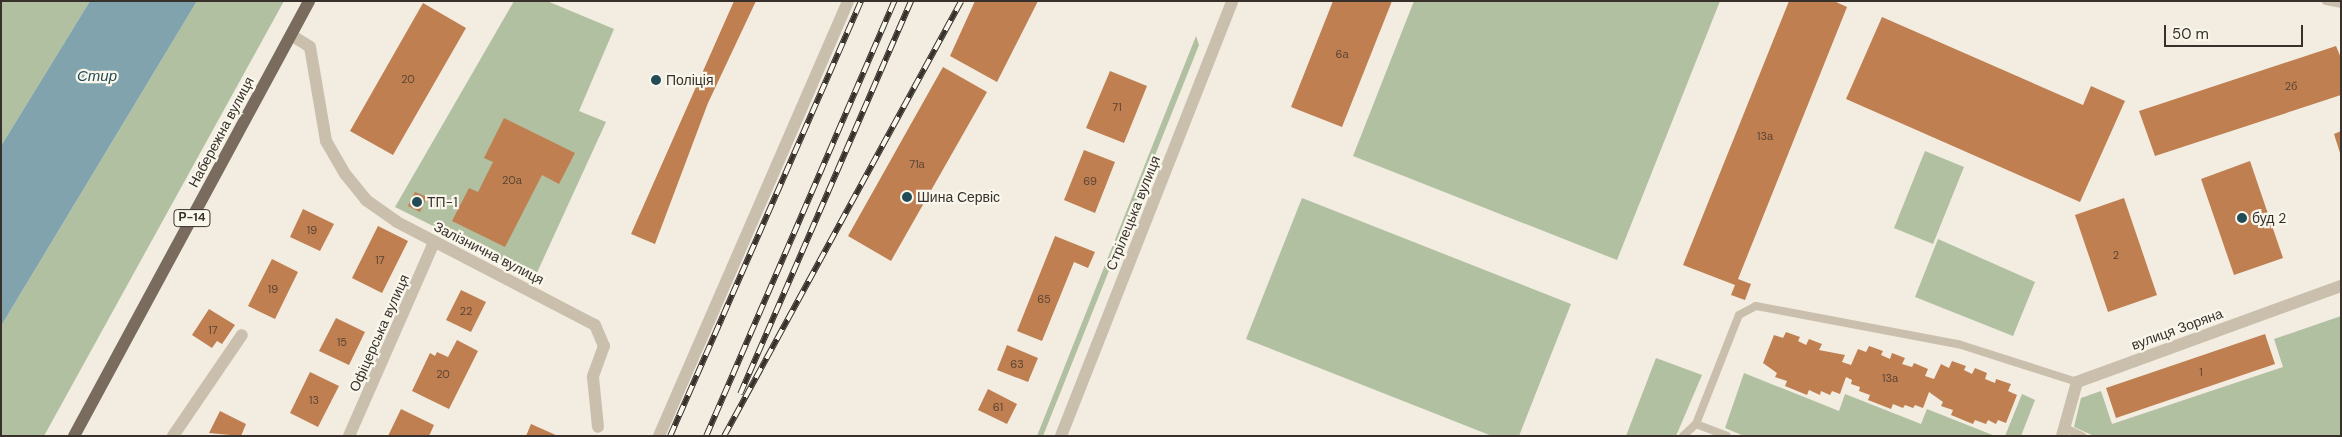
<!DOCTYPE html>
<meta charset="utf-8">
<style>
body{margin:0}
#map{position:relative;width:2342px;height:437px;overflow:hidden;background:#f2ede0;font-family:"DM Sans",sans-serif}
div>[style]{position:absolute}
.green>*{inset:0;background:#b0c0a0}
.water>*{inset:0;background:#80a3ad}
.building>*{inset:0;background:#bf7f51}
.service>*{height:8px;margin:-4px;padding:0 4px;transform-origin:4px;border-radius:4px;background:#cabfac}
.minor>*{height:12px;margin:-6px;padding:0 6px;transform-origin:6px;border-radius:6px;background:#cabfac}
.tertiary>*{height:12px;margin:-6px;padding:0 6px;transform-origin:6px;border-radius:6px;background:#cabfac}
.primary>*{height:12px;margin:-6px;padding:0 6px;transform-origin:6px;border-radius:6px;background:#796b5d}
.rail>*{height:5.5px;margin-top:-2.75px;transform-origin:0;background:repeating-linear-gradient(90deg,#f9f6ec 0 11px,#38312b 0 22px);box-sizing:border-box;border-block:1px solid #38312b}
.dots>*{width:14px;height:14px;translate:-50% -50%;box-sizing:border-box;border:2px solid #f9f6ec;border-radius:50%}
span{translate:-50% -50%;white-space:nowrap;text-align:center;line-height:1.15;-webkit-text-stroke:4.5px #f9f6ec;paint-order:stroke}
.number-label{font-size:11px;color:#5a4434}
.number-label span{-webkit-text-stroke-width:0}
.shield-label span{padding:1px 4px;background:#f9f6ec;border:1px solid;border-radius:4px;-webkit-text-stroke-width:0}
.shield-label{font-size:12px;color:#38312b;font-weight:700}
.poi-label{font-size:14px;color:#38312b}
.left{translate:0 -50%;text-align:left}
.street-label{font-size:14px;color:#38312b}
.water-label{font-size:15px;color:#224b58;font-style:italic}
.frame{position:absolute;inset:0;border:2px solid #38312b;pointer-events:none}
.scale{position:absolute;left:2164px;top:25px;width:139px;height:22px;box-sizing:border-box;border:2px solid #38312b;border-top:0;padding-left:6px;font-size:15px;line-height:18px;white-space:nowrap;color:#38312b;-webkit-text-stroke:4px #f9f6ec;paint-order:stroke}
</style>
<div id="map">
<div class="green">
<i style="clip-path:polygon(1px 1px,90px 1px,1px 146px)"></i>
<i style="clip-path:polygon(197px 1px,284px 1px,44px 436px,1px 436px,1px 326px)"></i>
<i style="clip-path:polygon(514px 1px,547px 1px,614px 29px,579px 111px,606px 122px,535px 277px,395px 207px)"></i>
<i style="clip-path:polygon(1414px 1px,1720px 1px,1617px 260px,1353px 156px)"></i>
<i style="clip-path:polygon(1196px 36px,1199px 45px,1043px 436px,1037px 436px)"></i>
<i style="clip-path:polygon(1925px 151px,1964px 167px,1933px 244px,1894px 228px)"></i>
<i style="clip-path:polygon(1302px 198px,1571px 304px,1519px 436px,1492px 436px,1246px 339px)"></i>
<i style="clip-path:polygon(1938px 239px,2035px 282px,2013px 336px,1915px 297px)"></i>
<i style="clip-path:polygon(2341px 316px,2341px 436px,2094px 436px,2074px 427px,2081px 398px,2101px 391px,2112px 424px,2283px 367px,2274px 339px)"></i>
<i style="clip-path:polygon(1656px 358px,1702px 375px,1676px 436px,1626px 436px)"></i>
<i style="clip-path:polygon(1744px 373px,1839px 411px,1845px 394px,1921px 424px,1927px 409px,1995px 436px,1744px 436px,1725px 428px)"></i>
<i style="clip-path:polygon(2022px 394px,2035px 400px,2021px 436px,2005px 436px)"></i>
</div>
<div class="water">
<i style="clip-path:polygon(90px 1px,197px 1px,1px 326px,1px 146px)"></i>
</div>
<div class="building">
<i style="clip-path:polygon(734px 1px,756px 1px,708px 103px,655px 244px,631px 234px)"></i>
<i style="clip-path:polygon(975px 1px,1038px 1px,997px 82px,950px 56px)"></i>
<i style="clip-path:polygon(1333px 1px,1392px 1px,1342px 127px,1291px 107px)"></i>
<i style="clip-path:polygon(1789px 1px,1834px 1px,1847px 7px,1738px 279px,1751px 284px,1745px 300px,1731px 295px,1735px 285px,1683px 265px)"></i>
<i style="clip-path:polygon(423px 3px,466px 28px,393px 155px,350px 131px)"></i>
<i style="clip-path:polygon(1882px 17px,2083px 105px,2091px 86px,2125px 101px,2080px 202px,1846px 99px)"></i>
<i style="clip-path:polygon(2336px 46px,2341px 58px,2341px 95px,2155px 156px,2139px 111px)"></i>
<i style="clip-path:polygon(943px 67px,987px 92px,891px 261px,848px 236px)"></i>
<i style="clip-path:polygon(1110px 71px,1147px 86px,1124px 143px,1086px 128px)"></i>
<i style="clip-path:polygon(504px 118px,575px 153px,559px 184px,542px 175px,505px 247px,452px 221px,469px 188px,478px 192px,493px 162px,484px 158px)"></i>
<i style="clip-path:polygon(2341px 131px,2341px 153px,2340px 153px,2334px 134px)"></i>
<i style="clip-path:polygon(1084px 150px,1115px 162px,1095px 213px,1064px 200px)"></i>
<i style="clip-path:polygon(2250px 161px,2283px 258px,2234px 275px,2201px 179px)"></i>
<i style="clip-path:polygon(415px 192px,427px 197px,420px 212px,408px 206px)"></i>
<i style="clip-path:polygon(2124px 198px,2157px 295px,2108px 312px,2075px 215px)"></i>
<i style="clip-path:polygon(303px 209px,334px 224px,320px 251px,290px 237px)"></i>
<i style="clip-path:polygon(378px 226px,408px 241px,382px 293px,352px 278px)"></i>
<i style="clip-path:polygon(1055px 236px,1095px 252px,1088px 268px,1074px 262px,1042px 341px,1017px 331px)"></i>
<i style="clip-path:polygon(272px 259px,298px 272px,275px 319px,248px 306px)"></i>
<i style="clip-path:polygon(461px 290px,486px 302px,471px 332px,446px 320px)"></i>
<i style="clip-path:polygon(209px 309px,235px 325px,222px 344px,217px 341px,212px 348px,192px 335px)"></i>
<i style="clip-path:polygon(336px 318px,365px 332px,349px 365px,319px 351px)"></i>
<i style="clip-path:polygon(1786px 332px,1800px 337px,1798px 341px,1806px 345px,1809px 339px,1822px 344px,1819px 350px,1845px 355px,1842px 362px,1851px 365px,1858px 349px,1866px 352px,1869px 346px,1883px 351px,1881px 355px,1890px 359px,1892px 353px,1905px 358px,1902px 364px,1912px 367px,1914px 363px,1928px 369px,1925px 376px,1934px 379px,1941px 364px,1949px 368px,1952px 361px,1966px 366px,1964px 370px,1972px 374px,1975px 368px,1987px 373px,1985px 379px,1995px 383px,1996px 379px,2011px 384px,2008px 391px,2017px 395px,2006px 423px,1998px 420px,1996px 424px,1988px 420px,1986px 424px,1975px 420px,1973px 424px,1951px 415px,1953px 410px,1941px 406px,1943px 402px,1929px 392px,1923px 408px,1915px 405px,1913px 408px,1905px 405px,1903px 408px,1893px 404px,1891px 409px,1868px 400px,1870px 395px,1859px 391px,1860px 387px,1851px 384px,1852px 380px,1846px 377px,1840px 394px,1832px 391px,1830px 395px,1821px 391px,1820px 395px,1809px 390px,1807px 395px,1785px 386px,1787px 381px,1775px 377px,1777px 373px,1763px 363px,1774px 335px,1783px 338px)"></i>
<i style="clip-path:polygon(2265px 334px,2275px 364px,2116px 418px,2106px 388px)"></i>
<i style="clip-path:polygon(457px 340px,478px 351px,449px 409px,412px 391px,430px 353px,435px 356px,437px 352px,448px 357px)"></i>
<i style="clip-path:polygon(1007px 345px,1038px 358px,1028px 382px,997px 370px)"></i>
<i style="clip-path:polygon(310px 372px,339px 386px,318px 427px,290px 413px)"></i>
<i style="clip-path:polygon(988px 389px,1017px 404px,1007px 424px,978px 410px)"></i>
<i style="clip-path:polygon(401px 409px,434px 425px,429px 436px,388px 436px)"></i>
<i style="clip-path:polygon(220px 411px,246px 424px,241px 436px,209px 433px)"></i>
<i style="clip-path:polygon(531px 424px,558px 436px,526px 436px)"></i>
</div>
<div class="service">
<i style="left:2326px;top:1px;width:15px;rotate:11deg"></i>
<i style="left:1696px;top:424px;width:33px;rotate:21deg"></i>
<i style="left:2065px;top:428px;width:19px;rotate:25deg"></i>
<i style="left:1683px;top:436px;width:18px;rotate:-43deg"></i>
<i style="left:1696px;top:424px;width:117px;rotate:-68.5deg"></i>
<i style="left:1739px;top:315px;width:19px;rotate:-28deg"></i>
<i style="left:1756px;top:306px;width:206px;rotate:10.7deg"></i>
<i style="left:1958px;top:344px;width:125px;rotate:17.7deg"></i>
</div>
<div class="minor">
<i style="left:291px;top:35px;width:22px;rotate:32deg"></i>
<i style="left:310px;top:47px;width:95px;rotate:80.3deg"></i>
<i style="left:326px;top:141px;width:39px;rotate:60deg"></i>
<i style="left:346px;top:175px;width:32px;rotate:51deg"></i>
<i style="left:366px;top:200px;width:38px;rotate:35deg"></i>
<i style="left:397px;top:222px;width:223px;rotate:27.5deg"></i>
<i style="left:595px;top:325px;width:23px;rotate:67deg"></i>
<i style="left:604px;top:346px;width:33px;rotate:110deg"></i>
<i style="left:593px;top:377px;width:50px;rotate:84.3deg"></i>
<i style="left:173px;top:436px;width:122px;rotate:-55.7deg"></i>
<i style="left:349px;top:436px;width:212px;rotate:-66.3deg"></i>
<i style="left:659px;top:436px;width:474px;rotate:-66.5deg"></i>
<i style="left:2062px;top:436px;width:56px;rotate:-74.5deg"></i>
<i style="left:2077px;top:382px;width:281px;rotate:-20deg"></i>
</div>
<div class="tertiary">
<i style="left:1061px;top:436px;width:467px;rotate:-68.5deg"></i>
</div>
<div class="primary">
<i style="left:74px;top:436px;width:494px;rotate:-61.6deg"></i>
</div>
<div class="rail">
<i style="left:740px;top:394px;width:429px;rotate:-66.5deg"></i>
<i style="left:670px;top:436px;width:475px;rotate:-66.3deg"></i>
<i style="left:706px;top:436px;width:474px;rotate:-66.6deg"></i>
<i style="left:724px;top:436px;width:495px;rotate:-61.4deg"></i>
</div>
<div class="dots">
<i style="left:656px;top:80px;background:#224b58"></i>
<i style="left:907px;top:197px;background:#224b58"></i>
<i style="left:417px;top:202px;background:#224b58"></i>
<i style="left:2242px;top:218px;background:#224b58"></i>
</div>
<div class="number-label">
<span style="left:1342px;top:54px">6а</span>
<span style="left:408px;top:79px">20</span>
<span style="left:2291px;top:86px">2б</span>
<span style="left:1117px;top:107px">71</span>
<span style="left:1765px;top:136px">13а</span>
<span style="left:917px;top:164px">71а</span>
<span style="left:512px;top:180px">20а</span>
<span style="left:1090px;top:181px">69</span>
<span style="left:312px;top:230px">19</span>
<span style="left:2116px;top:255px">2</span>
<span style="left:380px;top:260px">17</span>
<span style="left:273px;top:289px">19</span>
<span style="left:1044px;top:299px">65</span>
<span style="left:466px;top:311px">22</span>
<span style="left:213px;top:330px">17</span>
<span style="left:342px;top:342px">15</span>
<span style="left:1017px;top:364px">63</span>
<span style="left:2201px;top:372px">1</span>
<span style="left:443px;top:374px">20</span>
<span style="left:1890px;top:378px">13а</span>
<span style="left:314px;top:400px">13</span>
<span style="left:998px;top:407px">61</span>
</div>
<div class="shield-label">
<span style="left:192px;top:218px">Р-14</span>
</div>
<div class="poi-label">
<span class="left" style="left:666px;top:80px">Поліція</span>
<span class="left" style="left:917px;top:197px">Шина Сервіс</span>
<span class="left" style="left:427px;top:202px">ТП-1</span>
<span class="left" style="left:2252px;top:218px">буд 2</span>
</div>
<div class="street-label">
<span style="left:221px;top:132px;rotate:-62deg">Набережна вулиця</span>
<span style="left:1133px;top:213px;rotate:-68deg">Стрілецька вулиця</span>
<span style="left:489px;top:253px;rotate:27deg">Залізнична вулиця</span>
<span style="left:2177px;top:329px;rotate:-20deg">вулиця Зоряна</span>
<span style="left:379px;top:333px;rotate:-66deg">Офіцерська вулиця</span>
</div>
<div class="water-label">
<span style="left:97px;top:77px">Стир</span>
</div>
<div class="frame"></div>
<div class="scale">50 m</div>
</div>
